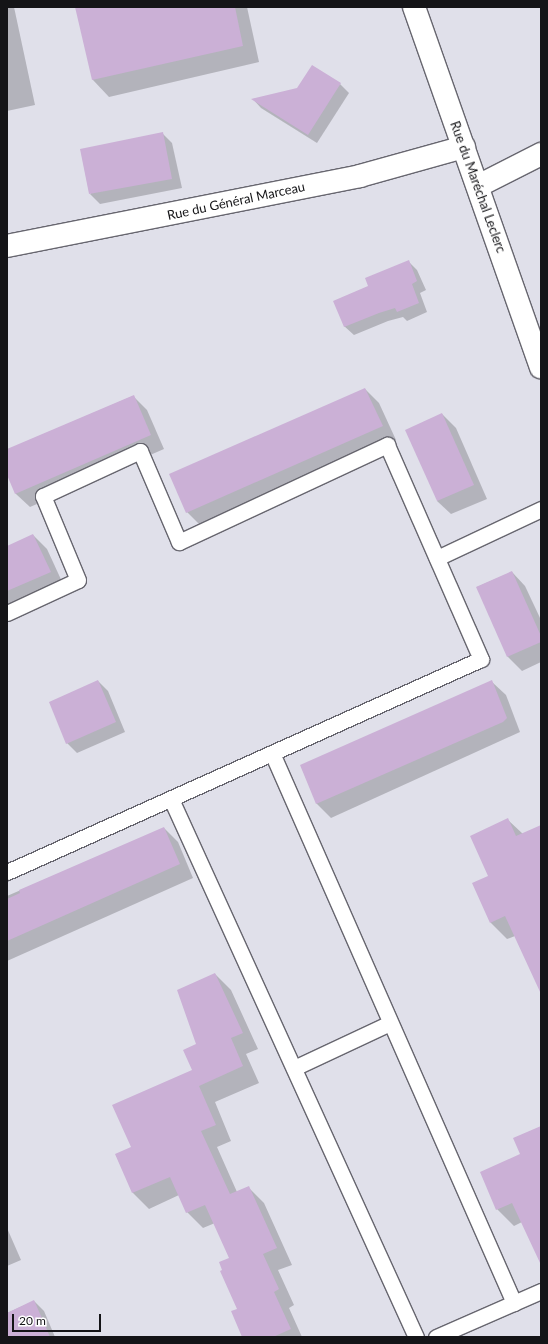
<!DOCTYPE html>
<meta charset="utf-8">
<style>
body{margin:0}
#map{position:relative;width:548px;height:1344px;overflow:hidden;background:#e0e0ea;font-family:Lato,sans-serif}
div>[style]{position:absolute}
.shadow>*{inset:0;background:#0003}
.building>*{inset:0;background:#cbb0d6}
.roads{filter:drop-shadow(1px 0 #67666f) drop-shadow(-1px 0 #67666f) drop-shadow(0 1px #67666f) drop-shadow(0 -1px #67666f)}
.lane>*{height:15px;margin:-7.5px;padding:0 7.5px;transform-origin:7.5px;border-radius:7.5px;background:#fff}
.street>*{height:22px;margin:-11px;padding:0 11px;transform-origin:11px;border-radius:11px;background:#fff}
.secondary>*{height:22px;margin:-11px;padding:0 11px;transform-origin:11px;border-radius:11px;background:#fff}
span{translate:-50% -50%;white-space:nowrap;text-align:center;line-height:1.15;-webkit-text-stroke:3px #fff;paint-order:stroke}
.street-label{font-size:13px;color:#141417}
.frame{position:absolute;inset:0;border:8px solid #141417;pointer-events:none}
.scale{position:absolute;left:12px;top:1314px;width:89px;height:18px;box-sizing:border-box;border:2px solid #141417;border-top:0;padding-left:5px;font-size:12px;line-height:14px;white-space:nowrap;color:#141417;-webkit-text-stroke:3px #fff;paint-order:stroke}
</style>
<div id="map">
<div class="shadow">
<i style="clip-path:polygon(7px 7px,14px 7px,35px 105px,7px 111px)"></i>
<i style="clip-path:polygon(76px 7px,247px 7px,259px 62px,109px 97px,93px 80px)"></i>
<i style="clip-path:polygon(340px 84px,349px 93px,317px 143px,261px 108px,253px 99px)"></i>
<i style="clip-path:polygon(162px 133px,172px 143px,182px 188px,100px 204px,90px 194px)"></i>
<i style="clip-path:polygon(408px 261px,417px 270px,426px 290px,420px 293px,427px 312px,407px 321px,403px 317px,388px 321px,354px 335px,344px 326px)"></i>
<i style="clip-path:polygon(365px 389px,379px 403px,396px 440px,201px 526px,187px 512px)"></i>
<i style="clip-path:polygon(133px 396px,147px 410px,164px 449px,30px 507px,16px 494px,7px 472px,7px 450px)"></i>
<i style="clip-path:polygon(442px 414px,456px 428px,487px 499px,451px 514px,437px 501px)"></i>
<i style="clip-path:polygon(33px 535px,47px 549px,64px 586px,7px 612px,7px 547px)"></i>
<i style="clip-path:polygon(512px 572px,525px 586px,541px 620px,541px 662px,522px 671px,508px 657px,477px 587px)"></i>
<i style="clip-path:polygon(98px 681px,108px 691px,125px 732px,77px 753px,67px 743px)"></i>
<i style="clip-path:polygon(492px 682px,506px 695px,520px 732px,331px 818px,317px 804px,301px 766px)"></i>
<i style="clip-path:polygon(508px 820px,523px 834px,541px 826px,541px 991px,515px 936px,507px 939px,491px 923px,489px 877px)"></i>
<i style="clip-path:polygon(164px 828px,178px 842px,193px 878px,7px 961px,7px 896px)"></i>
<i style="clip-path:polygon(215px 974px,231px 990px,258px 1049px,246px 1054px,259px 1083px,215px 1102px,231px 1141px,217px 1147px,237px 1192px,248px 1187px,264px 1203px,292px 1265px,278px 1270px,294px 1305px,289px 1308px,302px 1337px,243px 1337px,238px 1309px,223px 1270px,230px 1259px,215px 1223px,203px 1228px,187px 1212px,179px 1195px,149px 1209px,133px 1193px,116px 1155px,133px 1148px,193px 1070px)"></i>
<i style="clip-path:polygon(541px 1127px,541px 1252px,522px 1222px,514px 1226px,497px 1209px,522px 1155px)"></i>
<i style="clip-path:polygon(7px 1228px,21px 1260px,7px 1266px)"></i>
<i style="clip-path:polygon(34px 1301px,44px 1311px,55px 1337px,7px 1337px,7px 1313px)"></i>
</div>
<div class="building">
<i style="clip-path:polygon(75px 7px,235px 7px,243px 46px,92px 80px)"></i>
<i style="clip-path:polygon(312px 65px,341px 83px,308px 135px,251px 99px,297px 88px)"></i>
<i style="clip-path:polygon(163px 132px,172px 179px,89px 194px,80px 149px)"></i>
<i style="clip-path:polygon(409px 260px,417px 281px,412px 284px,419px 303px,397px 312px,395px 308px,379px 313px,344px 327px,333px 301px,368px 286px,365px 278px)"></i>
<i style="clip-path:polygon(365px 388px,383px 426px,186px 513px,169px 474px)"></i>
<i style="clip-path:polygon(134px 395px,151px 435px,15px 494px,7px 475px,7px 449px)"></i>
<i style="clip-path:polygon(442px 413px,474px 485px,437px 501px,405px 430px)"></i>
<i style="clip-path:polygon(33px 534px,51px 572px,7px 591px,7px 546px)"></i>
<i style="clip-path:polygon(512px 571px,541px 636px,541px 642px,507px 657px,476px 587px)"></i>
<i style="clip-path:polygon(98px 680px,116px 722px,66px 744px,49px 702px)"></i>
<i style="clip-path:polygon(492px 680px,507px 718px,503px 722px,316px 804px,300px 765px)"></i>
<i style="clip-path:polygon(508px 818px,516px 836px,541px 825px,541px 994px,505px 916px,490px 923px,472px 883px,488px 876px,470px 836px)"></i>
<i style="clip-path:polygon(164px 827px,180px 864px,7px 941px,7px 899px,20px 893px,19px 890px)"></i>
<i style="clip-path:polygon(215px 973px,243px 1033px,231px 1038px,243px 1066px,199px 1086px,216px 1125px,201px 1131px,230px 1194px,249px 1186px,277px 1248px,263px 1254px,279px 1289px,274px 1292px,291px 1329px,273px 1337px,242px 1337px,231px 1311px,237px 1309px,220px 1271px,222px 1270px,219px 1262px,229px 1258px,205px 1205px,186px 1213px,170px 1177px,132px 1193px,115px 1154px,131px 1147px,112px 1105px,192px 1070px,183px 1050px,196px 1044px,177px 990px)"></i>
<i style="clip-path:polygon(541px 1126px,541px 1265px,512px 1203px,496px 1210px,480px 1172px,520px 1154px,513px 1138px)"></i>
<i style="clip-path:polygon(34px 1300px,50px 1337px,7px 1337px,7px 1313px)"></i>
</div>
<div class="roads">
<div class="lane">
<i style="left:437px;top:558px;width:115px;rotate:-25.2deg"></i>
<i style="left:7px;top:613px;width:78px;rotate:-24.9deg"></i>
<i style="left:78px;top:580px;width:91px;rotate:-112.6deg"></i>
<i style="left:43px;top:496px;width:107px;rotate:-24.9deg"></i>
<i style="left:140px;top:451px;width:99px;rotate:66.8deg"></i>
<i style="left:179px;top:542px;width:230px;rotate:-25deg"></i>
<i style="left:387px;top:445px;width:234px;rotate:66.3deg"></i>
<i style="left:481px;top:659px;width:520px;rotate:155.8deg"></i>
<i style="left:272px;top:753px;width:601px;rotate:66.25deg"></i>
<i style="left:171px;top:799px;width:591px;rotate:65.52deg"></i>
<i style="left:294px;top:1068px;width:106px;rotate:-25.1deg"></i>
<i style="left:436px;top:1337px;width:115px;rotate:-23.7deg"></i>
</div>
<div class="street">
<i style="left:478px;top:186px;width:71px;rotate:-26.9deg"></i>
<i style="left:7px;top:246px;width:360px;rotate:-11.2deg"></i>
<i style="left:360px;top:176px;width:108px;rotate:-15.6deg"></i>
</div>
<div class="secondary">
<i style="left:414px;top:7px;width:382px;rotate:70.6deg"></i>
</div>
</div>
<div class="street-label">
<span style="left:478px;top:187px;rotate:70deg">Rue du Maréchal Leclerc</span>
<span style="left:236px;top:201px;rotate:-12deg">Rue du Général Marceau</span>
</div>
<div class="frame"></div>
<div class="scale">20 m</div>
</div>
